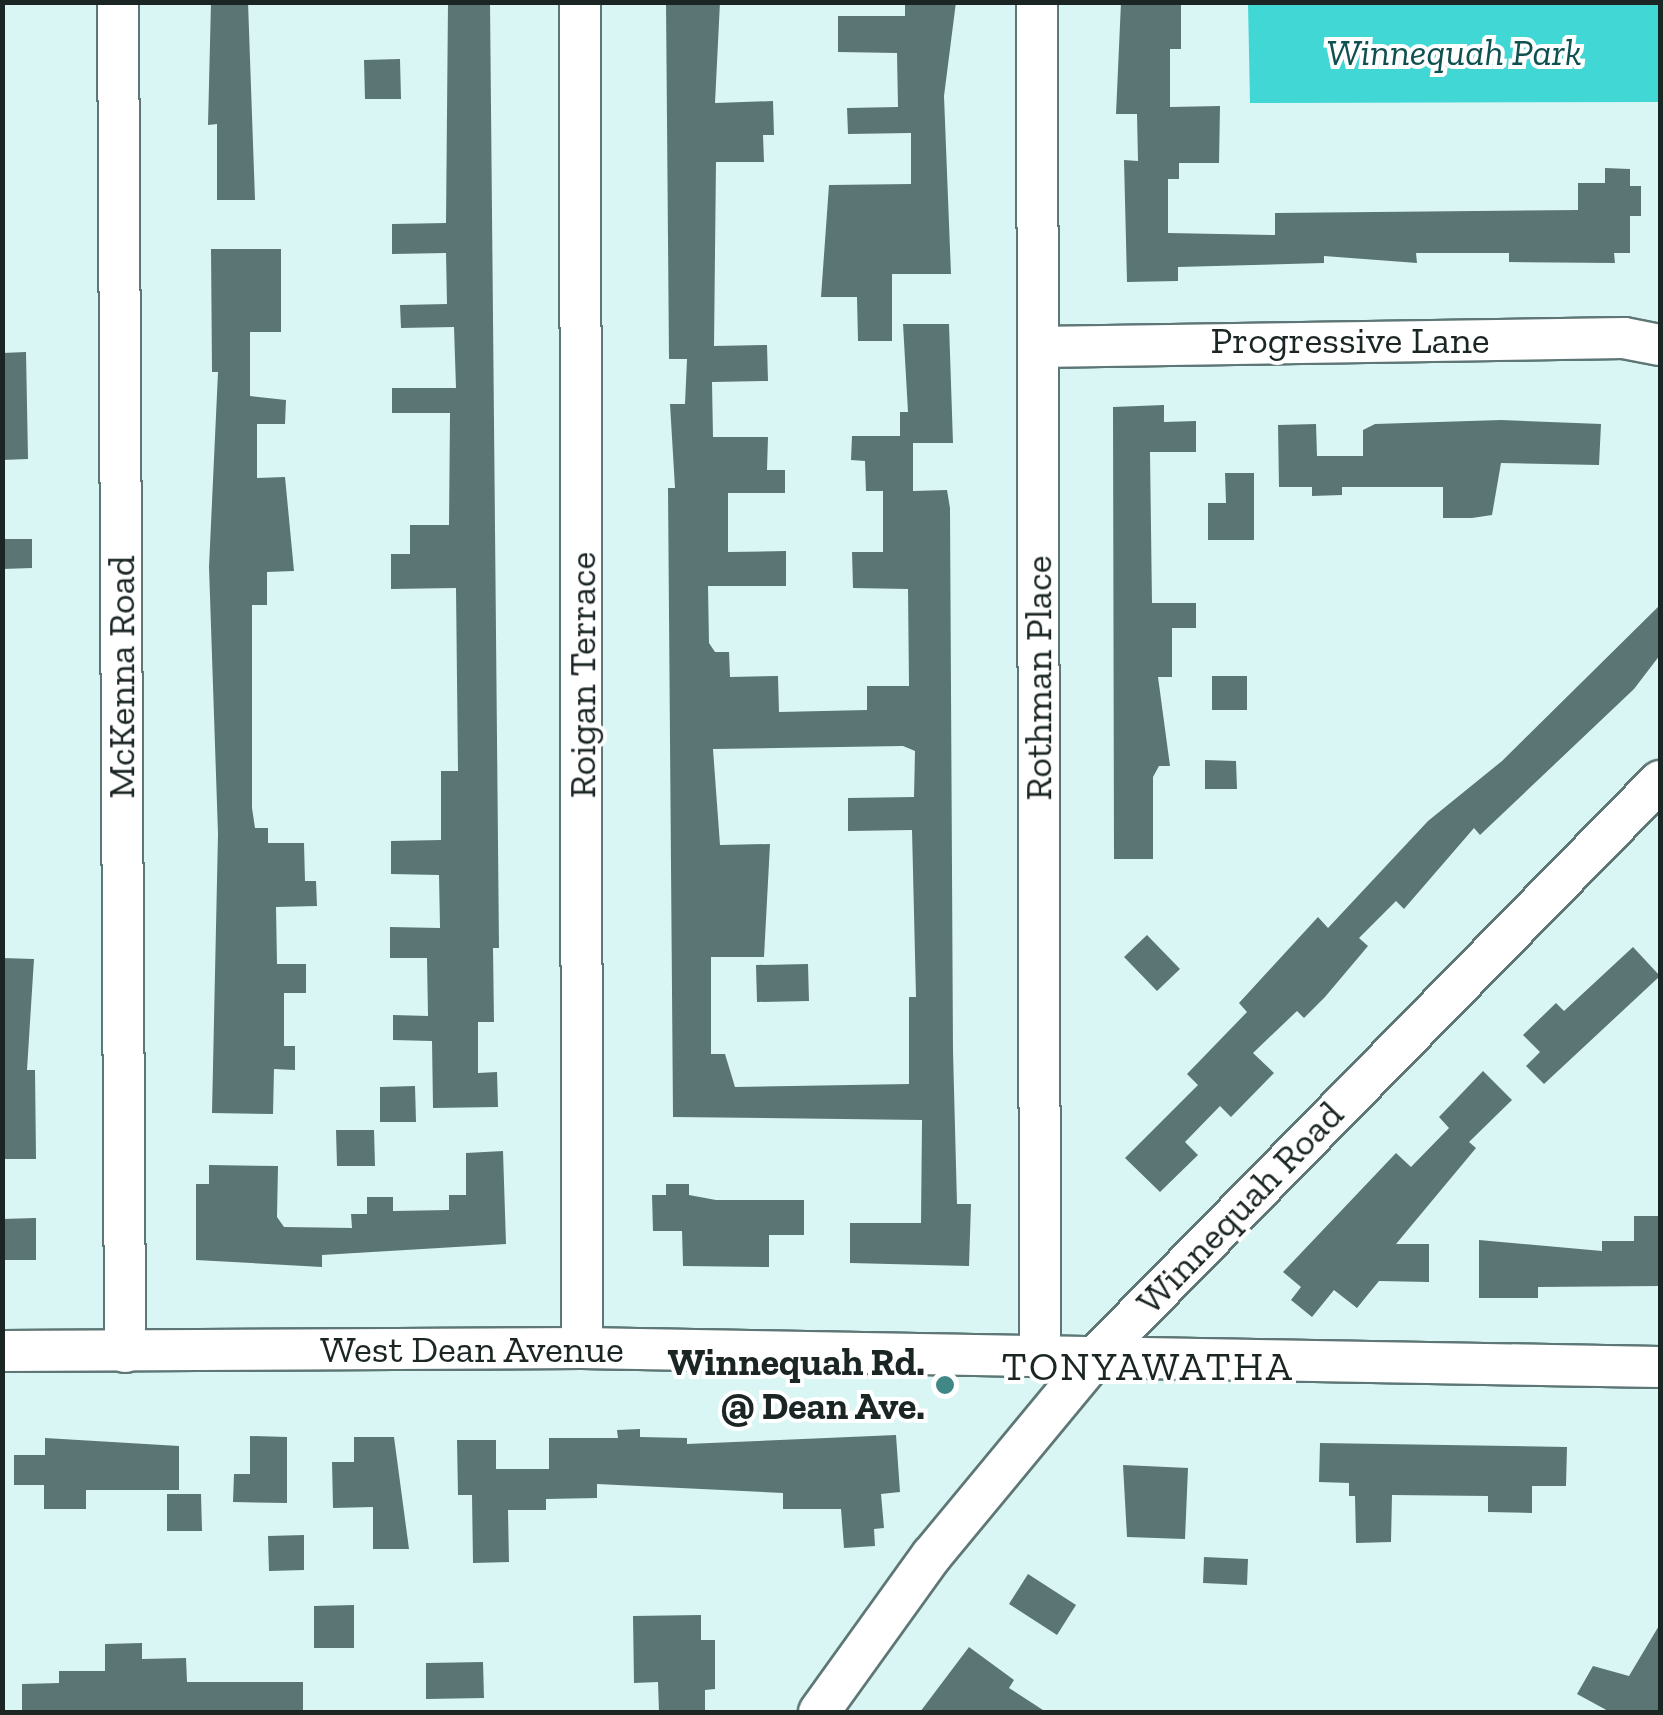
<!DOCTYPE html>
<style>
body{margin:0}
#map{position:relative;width:1663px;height:1715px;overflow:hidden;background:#d9f6f5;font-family:"Zilla Slab",serif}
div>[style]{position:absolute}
.green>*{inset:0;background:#40d7d4}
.building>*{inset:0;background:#5b7574}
.roads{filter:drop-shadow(2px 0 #5e7776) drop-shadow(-2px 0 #5e7776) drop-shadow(0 2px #5e7776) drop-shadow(0 -2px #5e7776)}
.minor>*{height:40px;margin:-20px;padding:0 20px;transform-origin:20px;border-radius:20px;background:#fff}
.dots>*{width:28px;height:28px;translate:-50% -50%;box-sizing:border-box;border:5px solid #fff;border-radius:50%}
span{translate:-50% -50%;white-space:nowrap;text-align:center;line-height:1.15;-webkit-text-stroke:8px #fff;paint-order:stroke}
.park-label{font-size:38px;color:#0f5150;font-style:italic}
.street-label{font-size:38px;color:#1a2524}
.poi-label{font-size:38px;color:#1a2524;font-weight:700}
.right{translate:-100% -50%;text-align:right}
.neighbourhood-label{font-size:40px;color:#1a2524;letter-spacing:2.5px}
.frame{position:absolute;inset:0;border:5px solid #1a2524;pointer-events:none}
</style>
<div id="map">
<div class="green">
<i style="clip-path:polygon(1248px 3px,1660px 3px,1660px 102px,1250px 103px)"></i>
</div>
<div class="building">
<i style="clip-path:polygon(211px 2px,248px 2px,255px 200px,217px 200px,217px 124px,208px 125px)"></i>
<i style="clip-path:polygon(448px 2px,490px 2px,499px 948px,493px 948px,494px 1022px,478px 1022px,478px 1073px,497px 1072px,498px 1107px,433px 1108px,432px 1041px,393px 1040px,393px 1015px,428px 1016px,427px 958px,390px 958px,390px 927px,440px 928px,439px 875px,391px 874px,391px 841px,441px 840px,441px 771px,458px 771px,456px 588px,391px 589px,391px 554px,410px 554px,410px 525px,449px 525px,450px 413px,392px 413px,392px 388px,456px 388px,454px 327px,401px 328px,400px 305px,447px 304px,446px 253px,392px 254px,392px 224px,446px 223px)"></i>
<i style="clip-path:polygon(evenodd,666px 2px,720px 2px,715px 103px,773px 101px,774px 135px,763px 135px,764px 162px,716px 162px,714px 346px,767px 345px,768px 381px,712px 382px,713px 437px,768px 437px,767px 470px,785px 470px,785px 493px,728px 493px,728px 552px,786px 551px,786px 586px,708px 586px,709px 643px,715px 652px,729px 652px,730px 677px,778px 676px,779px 712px,867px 710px,867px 686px,909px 686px,908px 589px,853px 588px,852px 552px,883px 552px,883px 491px,866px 491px,865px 461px,851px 460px,852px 436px,900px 436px,900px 412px,908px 412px,903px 324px,949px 324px,953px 443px,913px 443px,913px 491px,947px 490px,950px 508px,953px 1051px,957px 1204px,971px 1204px,969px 1266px,850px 1263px,850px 1223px,921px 1223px,922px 1120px,673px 1117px,668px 488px,675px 488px,670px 404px,685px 404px,687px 359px,669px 359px,666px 2px,903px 746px,915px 751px,914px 797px,848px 798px,848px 831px,912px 830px,916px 997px,909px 997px,909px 1084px,735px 1087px,725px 1054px,711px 1054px,711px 957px,764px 957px,770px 844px,720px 845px,713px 749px,903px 746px)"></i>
<i style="clip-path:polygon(905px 2px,956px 2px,944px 96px,951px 274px,892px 274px,892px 341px,858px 341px,857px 297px,821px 297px,829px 185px,911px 184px,911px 133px,848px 134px,847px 108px,898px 107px,897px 53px,838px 52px,838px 16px,905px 16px)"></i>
<i style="clip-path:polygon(1121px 2px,1181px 2px,1181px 49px,1170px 49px,1170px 107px,1220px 106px,1219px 163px,1179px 163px,1179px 179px,1168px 179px,1168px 233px,1275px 235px,1275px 213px,1578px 210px,1578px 183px,1605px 183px,1605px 168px,1630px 169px,1630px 186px,1641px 186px,1641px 216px,1630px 216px,1630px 253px,1614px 253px,1615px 263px,1509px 262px,1509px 253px,1416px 253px,1417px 263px,1324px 256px,1324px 263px,1178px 267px,1178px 281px,1127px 282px,1124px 160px,1138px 161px,1137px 114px,1116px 114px)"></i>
<i style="clip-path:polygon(400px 59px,401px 99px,365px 99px,364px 60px)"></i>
<i style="clip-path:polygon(211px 249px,281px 249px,281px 332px,250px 332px,250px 396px,286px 400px,285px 424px,257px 424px,257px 478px,285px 477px,294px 571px,267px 572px,267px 605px,252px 605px,252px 808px,255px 828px,268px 828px,268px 843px,304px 843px,305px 881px,316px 881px,317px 906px,276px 907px,277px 964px,306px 964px,306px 993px,284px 993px,284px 1046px,295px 1046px,295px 1070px,274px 1069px,273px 1114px,212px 1113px,218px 834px,209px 567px,218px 372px,212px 372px)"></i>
<i style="clip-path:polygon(26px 352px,28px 459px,2px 460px,2px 353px)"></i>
<i style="clip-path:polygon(1164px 405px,1164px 422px,1196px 421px,1196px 452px,1150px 452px,1152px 603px,1196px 603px,1196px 628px,1172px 628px,1172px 677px,1158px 677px,1170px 766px,1159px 766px,1153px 777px,1153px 859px,1114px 859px,1113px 407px)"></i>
<i style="clip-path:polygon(1501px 420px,1601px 424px,1599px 465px,1501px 463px,1492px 515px,1472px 518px,1443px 518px,1443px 487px,1342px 487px,1342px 495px,1312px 496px,1312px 487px,1279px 487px,1278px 425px,1316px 424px,1317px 456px,1363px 456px,1363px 430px,1375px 424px)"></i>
<i style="clip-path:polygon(1225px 473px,1254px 473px,1254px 540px,1208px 540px,1208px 503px,1226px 503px)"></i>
<i style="clip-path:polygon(2px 539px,32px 539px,32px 568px,2px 569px)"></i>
<i style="clip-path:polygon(1660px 605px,1660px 655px,1634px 689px,1480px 835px,1474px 828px,1404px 909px,1396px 901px,1359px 938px,1368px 946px,1325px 997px,1304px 1018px,1297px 1011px,1253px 1053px,1274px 1073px,1231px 1117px,1220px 1106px,1185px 1142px,1198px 1155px,1160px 1192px,1125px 1158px,1198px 1085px,1187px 1074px,1247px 1012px,1239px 1003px,1318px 917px,1328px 928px,1428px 821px,1502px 761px)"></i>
<i style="clip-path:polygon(1212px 676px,1247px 676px,1247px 710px,1212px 710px)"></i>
<i style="clip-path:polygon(1205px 760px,1236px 761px,1237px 789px,1205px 789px)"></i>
<i style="clip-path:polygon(1147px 935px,1180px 969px,1157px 991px,1124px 957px)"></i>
<i style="clip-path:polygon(1633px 947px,1660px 976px,1544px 1084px,1526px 1066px,1540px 1052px,1523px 1035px,1556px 1003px,1564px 1011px)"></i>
<i style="clip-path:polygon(2px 958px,34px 959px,27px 1070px,35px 1070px,36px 1159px,2px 1159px)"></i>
<i style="clip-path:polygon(808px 964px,809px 1001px,757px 1002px,756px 965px)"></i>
<i style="clip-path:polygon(1483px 1071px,1512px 1100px,1469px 1142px,1476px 1148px,1396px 1244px,1429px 1244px,1429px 1282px,1379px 1281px,1357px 1308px,1334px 1290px,1312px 1317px,1291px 1300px,1301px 1287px,1283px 1272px,1396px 1153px,1411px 1167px,1449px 1128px,1439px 1117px)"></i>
<i style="clip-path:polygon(415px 1086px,416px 1122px,380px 1122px,380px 1087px)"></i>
<i style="clip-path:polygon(336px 1130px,374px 1130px,375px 1166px,337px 1166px)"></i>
<i style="clip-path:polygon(503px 1151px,506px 1244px,322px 1255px,322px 1267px,196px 1260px,196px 1184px,209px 1184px,209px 1165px,278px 1166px,277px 1217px,284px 1227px,352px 1228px,351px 1214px,367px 1214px,367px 1197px,393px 1197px,393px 1211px,449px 1210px,449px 1195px,466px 1195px,466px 1153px)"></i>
<i style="clip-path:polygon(666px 1184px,689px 1184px,689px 1195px,716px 1200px,804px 1200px,804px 1235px,769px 1235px,769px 1267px,683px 1266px,682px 1231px,653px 1231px,652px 1195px,666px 1195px)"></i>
<i style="clip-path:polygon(1634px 1216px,1660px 1216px,1660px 1286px,1538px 1287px,1538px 1298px,1479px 1298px,1479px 1240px,1602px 1251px,1602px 1241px,1634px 1241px)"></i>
<i style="clip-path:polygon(36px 1218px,36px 1260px,2px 1260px,2px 1219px)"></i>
<i style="clip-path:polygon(640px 1429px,640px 1437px,687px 1438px,687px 1444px,896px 1435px,900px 1492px,881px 1494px,884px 1528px,874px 1529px,875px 1546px,844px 1548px,841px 1509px,783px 1509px,783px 1493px,597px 1484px,597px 1498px,546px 1499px,546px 1510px,508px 1510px,509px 1562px,473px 1563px,472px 1495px,458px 1495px,457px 1440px,496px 1440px,496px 1469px,549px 1469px,549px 1438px,618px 1438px,617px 1430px)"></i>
<i style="clip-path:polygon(250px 1436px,287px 1437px,287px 1503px,233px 1502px,234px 1474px,250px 1474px)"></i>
<i style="clip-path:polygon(354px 1437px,394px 1437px,409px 1549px,373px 1549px,373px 1507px,333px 1508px,332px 1462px,354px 1462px)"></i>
<i style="clip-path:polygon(45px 1438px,179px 1446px,179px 1490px,86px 1490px,86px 1509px,44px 1509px,44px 1485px,14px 1485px,14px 1455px,45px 1455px)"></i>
<i style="clip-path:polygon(1320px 1443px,1567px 1447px,1566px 1486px,1532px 1486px,1532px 1513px,1488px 1512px,1488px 1496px,1392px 1495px,1391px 1542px,1356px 1543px,1355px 1496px,1349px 1496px,1349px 1483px,1319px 1482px)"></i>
<i style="clip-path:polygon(1123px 1465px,1188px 1468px,1185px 1539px,1127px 1537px)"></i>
<i style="clip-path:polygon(167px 1494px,201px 1494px,202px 1531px,167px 1531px)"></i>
<i style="clip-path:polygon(304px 1535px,304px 1570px,269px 1571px,268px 1536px)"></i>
<i style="clip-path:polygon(1204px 1557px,1248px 1559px,1247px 1585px,1203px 1583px)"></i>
<i style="clip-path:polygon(1028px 1574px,1076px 1605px,1057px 1635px,1009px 1604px)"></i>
<i style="clip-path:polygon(354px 1605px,354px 1648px,314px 1648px,314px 1606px)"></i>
<i style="clip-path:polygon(701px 1615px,701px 1640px,715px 1640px,715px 1689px,705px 1690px,705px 1712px,659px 1712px,658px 1682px,634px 1683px,633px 1616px)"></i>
<i style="clip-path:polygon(1660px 1624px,1660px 1712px,1610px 1712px,1577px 1694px,1593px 1666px,1629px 1676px)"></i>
<i style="clip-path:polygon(142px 1643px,142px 1659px,186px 1658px,187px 1682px,303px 1682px,303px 1712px,22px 1712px,22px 1684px,59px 1683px,59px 1671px,105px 1671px,105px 1644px)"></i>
<i style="clip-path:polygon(969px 1647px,1014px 1680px,1009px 1688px,1046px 1712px,920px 1712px)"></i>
<i style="clip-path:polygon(483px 1662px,484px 1698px,426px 1699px,426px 1663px)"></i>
</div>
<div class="roads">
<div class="minor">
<i style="left:118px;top:2px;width:1350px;rotate:89.7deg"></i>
<i style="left:580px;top:2px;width:1346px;rotate:89.91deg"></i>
<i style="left:1037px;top:2px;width:1351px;rotate:89.87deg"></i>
<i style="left:1039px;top:347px;width:585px;rotate:-0.88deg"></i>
<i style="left:1624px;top:338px;width:37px;rotate:11deg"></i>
<i style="left:2px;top:1351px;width:580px;rotate:-0.3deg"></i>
<i style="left:582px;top:1348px;width:1078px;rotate:1.01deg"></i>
<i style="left:819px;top:1712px;width:193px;rotate:-54.3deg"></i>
<i style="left:932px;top:1555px;width:262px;rotate:-50.4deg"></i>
<i style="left:1099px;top:1353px;width:801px;rotate:-45.56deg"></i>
</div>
</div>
<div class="dots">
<i style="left:945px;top:1385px;background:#408886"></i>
</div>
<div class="park-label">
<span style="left:1454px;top:53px">Winnequah Park</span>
</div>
<div class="street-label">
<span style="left:1350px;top:341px">Progressive Lane</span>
<span style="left:583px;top:675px;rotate:-90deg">Roigan Terrace</span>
<span style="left:122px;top:677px;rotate:-90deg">McKenna Road</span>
<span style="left:1039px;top:678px;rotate:-90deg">Rothman Place</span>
<span style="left:1240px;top:1208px;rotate:-46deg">Winnequah Road</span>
<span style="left:472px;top:1350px">West Dean Avenue</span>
</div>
<div class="poi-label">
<span class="right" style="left:925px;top:1385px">Winnequah Rd.<br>@ Dean Ave.</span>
</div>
<div class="neighbourhood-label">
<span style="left:1148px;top:1366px">TONYAWATHA</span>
</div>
<div class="frame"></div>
</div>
